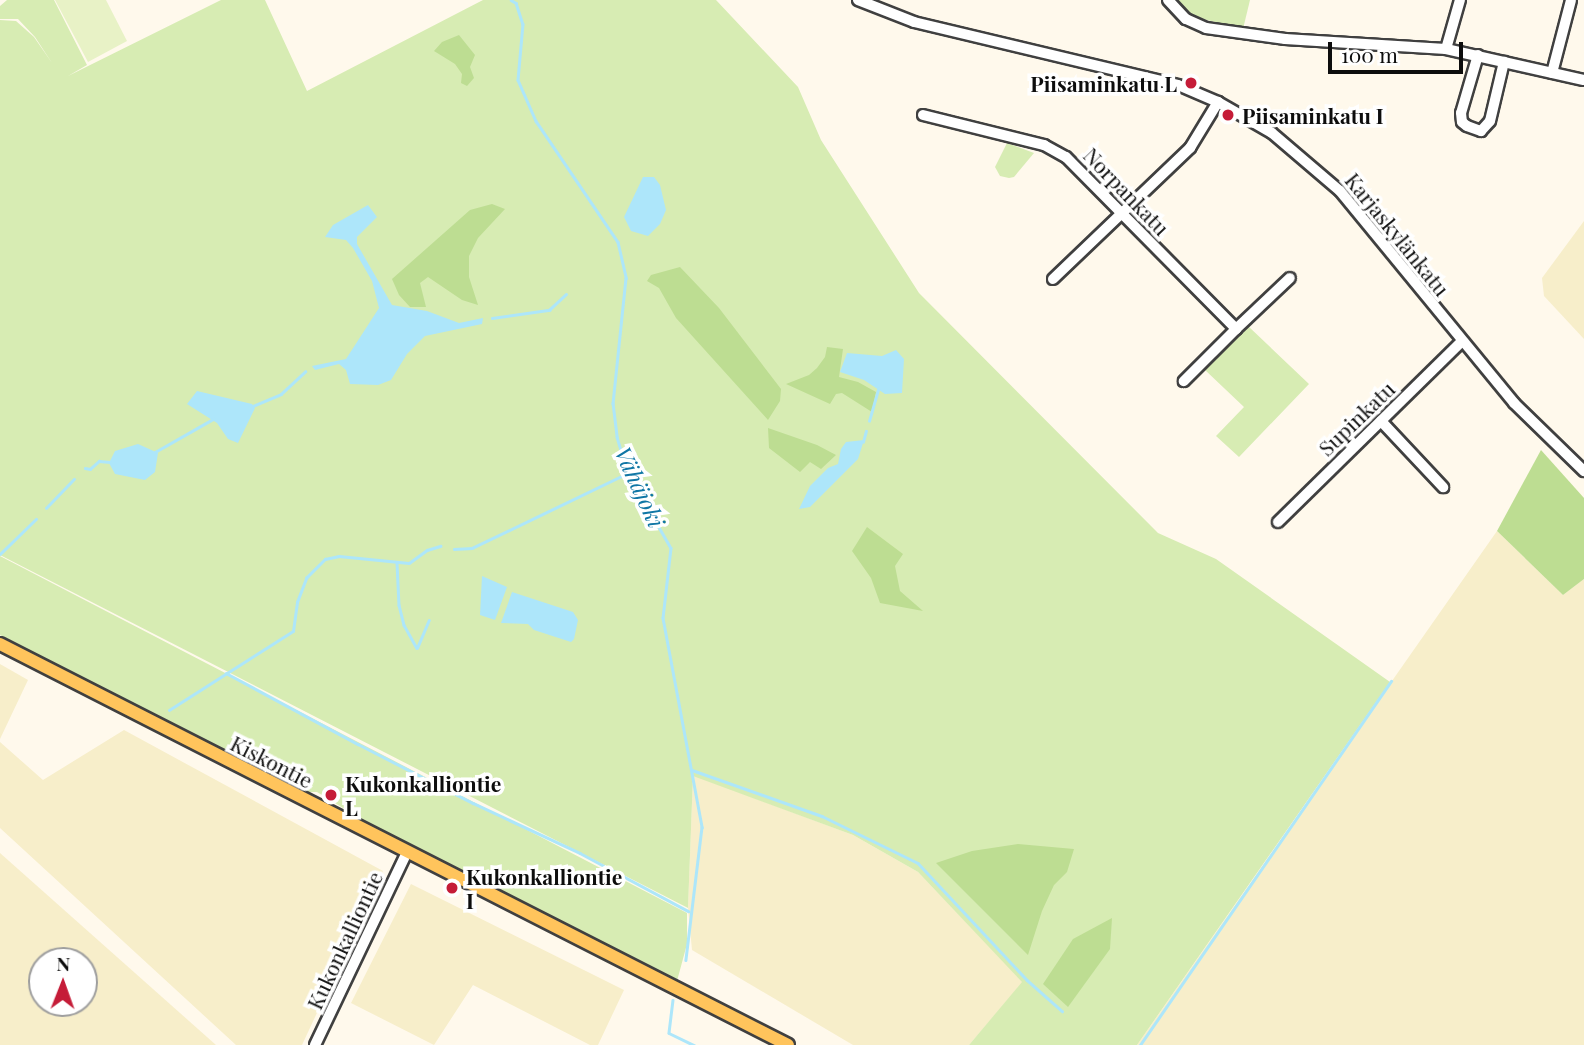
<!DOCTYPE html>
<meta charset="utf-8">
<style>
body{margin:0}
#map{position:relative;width:1584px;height:1045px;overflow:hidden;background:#fff9ec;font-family:"Playfair Display",serif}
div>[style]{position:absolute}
.farmland>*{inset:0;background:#f7eeca}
.green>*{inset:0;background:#d7ecb3}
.forest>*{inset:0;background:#bddd92}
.pitch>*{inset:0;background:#e8f2c6}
.water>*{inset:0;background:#ade6fa}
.stream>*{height:2.5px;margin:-1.25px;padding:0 1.25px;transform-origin:1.25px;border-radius:1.25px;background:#ade6fa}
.roads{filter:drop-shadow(2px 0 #404040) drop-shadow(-2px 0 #404040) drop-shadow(0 2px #404040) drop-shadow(0 -2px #404040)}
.minor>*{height:10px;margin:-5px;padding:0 5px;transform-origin:5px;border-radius:5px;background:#fff}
.major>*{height:12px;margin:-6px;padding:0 6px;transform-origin:6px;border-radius:6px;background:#ffc45c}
.dots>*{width:19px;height:19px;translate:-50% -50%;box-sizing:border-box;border:4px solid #fff;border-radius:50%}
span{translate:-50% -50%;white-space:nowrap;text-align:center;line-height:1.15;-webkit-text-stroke:7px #fff;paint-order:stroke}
.poi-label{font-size:21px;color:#0d0d0d;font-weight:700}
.right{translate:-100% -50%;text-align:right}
.left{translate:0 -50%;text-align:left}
.street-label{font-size:21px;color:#0d0d0d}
.water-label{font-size:23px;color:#0f76a5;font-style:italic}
.north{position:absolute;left:28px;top:947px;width:70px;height:70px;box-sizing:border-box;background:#fff;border:2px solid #9e9e9e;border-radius:50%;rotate:1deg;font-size:19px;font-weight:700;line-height:28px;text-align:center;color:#0d0d0d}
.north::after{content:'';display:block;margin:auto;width:24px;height:32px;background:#c51c38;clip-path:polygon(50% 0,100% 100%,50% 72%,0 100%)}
.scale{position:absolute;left:1328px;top:42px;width:135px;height:32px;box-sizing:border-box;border:4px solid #0d0d0d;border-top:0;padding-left:9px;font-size:21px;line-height:24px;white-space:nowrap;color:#0d0d0d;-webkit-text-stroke:5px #fff;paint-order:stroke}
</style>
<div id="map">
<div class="farmland">
<i style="clip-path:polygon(1584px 221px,1584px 339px,1544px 296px,1542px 278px)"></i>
<i style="clip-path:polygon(1497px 531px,1563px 595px,1584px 579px,1584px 1045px,1137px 1045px)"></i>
<i style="clip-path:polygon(0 664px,28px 680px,0 739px)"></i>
<i style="clip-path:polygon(124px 730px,383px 871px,302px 1045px,236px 1045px,0 828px,0 742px,43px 780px)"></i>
<i style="clip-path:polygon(693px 775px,853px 835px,918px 872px,1023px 982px,969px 1045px,853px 1045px,692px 950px,688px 908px)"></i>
<i style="clip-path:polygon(evenodd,0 853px,216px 1045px,0 1045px,0 853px,42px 961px,84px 961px,84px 1003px,42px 1003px,42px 961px)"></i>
<i style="clip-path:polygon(411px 884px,624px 990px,598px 1045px,590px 1045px,473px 985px,434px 1045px,351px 1003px)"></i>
</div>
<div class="green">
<i style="clip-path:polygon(7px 0,54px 0,87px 65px,68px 76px,221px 0,265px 0,307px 91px,483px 0,716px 0,798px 87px,821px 140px,919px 293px,1158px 533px,1216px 559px,1390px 682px,1137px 1045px,969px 1045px,1022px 982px,918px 872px,853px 835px,693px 776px,688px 908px,0 555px,0 20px,16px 21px,34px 37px,52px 63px,35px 37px,18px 19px,0 19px,0 6px)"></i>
<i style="clip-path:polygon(1176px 0,1250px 0,1243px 29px,1195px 17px)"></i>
<i style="clip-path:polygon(1007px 143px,1034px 153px,1014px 177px,1009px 178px,1000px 176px,995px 167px)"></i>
<i style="clip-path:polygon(1248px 326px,1309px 384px,1239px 457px,1216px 436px,1244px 407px,1205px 370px)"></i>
<i style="clip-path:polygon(0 556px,687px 913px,687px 944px,677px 981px,369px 824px,317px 792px,304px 792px,0 635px)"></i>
</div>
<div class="forest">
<i style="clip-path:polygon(459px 35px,475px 55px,470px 67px,474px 78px,467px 86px,461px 83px,462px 74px,455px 64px,434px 51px,442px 42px)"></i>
<i style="clip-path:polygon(492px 204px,505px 209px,478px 238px,469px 256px,469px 277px,478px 305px,462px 300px,428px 277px,420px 283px,426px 307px,410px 307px,399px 295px,392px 279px,470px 210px)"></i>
<i style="clip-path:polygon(680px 267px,719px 308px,781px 389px,780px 401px,768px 420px,676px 318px,659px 288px,647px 281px,651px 275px)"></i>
<i style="clip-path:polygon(827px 347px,843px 349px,839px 377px,858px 382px,876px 392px,872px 412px,842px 393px,836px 394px,830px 404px,786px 384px,809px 375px,817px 368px,825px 357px)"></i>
<i style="clip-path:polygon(768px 428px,817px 445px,836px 455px,821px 469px,810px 462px,800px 472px,769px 448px)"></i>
<i style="clip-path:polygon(1541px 450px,1584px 498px,1584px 579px,1563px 595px,1497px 531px)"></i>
<i style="clip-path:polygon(867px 527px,903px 554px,895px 566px,900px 591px,923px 611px,880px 603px,871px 578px,852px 551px)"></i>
<i style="clip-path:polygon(1018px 844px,1074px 849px,1067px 872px,1054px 885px,1042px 911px,1028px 955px,936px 863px,972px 851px)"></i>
<i style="clip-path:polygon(1112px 918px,1110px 949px,1068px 1007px,1043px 984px,1073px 939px)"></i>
</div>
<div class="pitch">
<i style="clip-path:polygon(55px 0,106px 0,127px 41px,88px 62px)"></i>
</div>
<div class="water">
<i style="clip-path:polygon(643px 177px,654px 177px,660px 185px,666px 210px,660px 224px,648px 236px,631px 231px,624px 217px)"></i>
<i style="clip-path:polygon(368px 205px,377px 217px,357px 237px,357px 244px,392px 305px,427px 311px,459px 323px,483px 318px,482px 324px,425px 336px,407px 354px,391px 380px,378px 385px,350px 384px,346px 370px,339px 364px,315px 370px,312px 366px,346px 359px,379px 308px,372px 281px,353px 248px,346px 240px,325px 237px,333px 225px)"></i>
<i style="clip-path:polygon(896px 350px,904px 359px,902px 393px,885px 394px,864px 380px,840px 372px,847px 353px,882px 356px)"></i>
<i style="clip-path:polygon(197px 391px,252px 404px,255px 408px,238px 443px,228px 439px,217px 423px,187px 404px)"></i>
<i style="clip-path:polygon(864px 440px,858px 459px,810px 507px,799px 509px,810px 486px,828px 468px,838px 464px,841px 449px,846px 442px)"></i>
<i style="clip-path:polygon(138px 444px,158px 453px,155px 472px,145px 480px,115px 474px,109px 463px,115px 451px)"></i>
<i style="clip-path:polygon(482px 576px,507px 587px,495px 620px,480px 615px)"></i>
<i style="clip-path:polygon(512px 592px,573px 612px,578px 620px,574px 639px,571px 642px,534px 630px,528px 624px,501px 623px)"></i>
</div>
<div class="stream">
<i style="left:511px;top:0;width:6px;rotate:31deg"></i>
<i style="left:516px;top:3px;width:22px;rotate:72deg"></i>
<i style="left:523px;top:24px;width:56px;rotate:95.1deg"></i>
<i style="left:518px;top:80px;width:45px;rotate:66.3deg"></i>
<i style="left:536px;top:121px;width:146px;rotate:55.9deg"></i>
<i style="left:618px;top:242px;width:37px;rotate:77deg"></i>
<i style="left:626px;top:278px;width:126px;rotate:95.9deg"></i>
<i style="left:613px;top:403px;width:34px;rotate:83deg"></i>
<i style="left:617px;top:437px;width:38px;rotate:73deg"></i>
<i style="left:628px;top:473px;width:86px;rotate:60.2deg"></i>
<i style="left:671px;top:548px;width:70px;rotate:96.5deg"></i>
<i style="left:663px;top:618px;width:213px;rotate:79.4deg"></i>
<i style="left:702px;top:827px;width:134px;rotate:96.9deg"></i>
<i style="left:492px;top:318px;width:58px;rotate:-8deg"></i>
<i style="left:549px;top:310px;width:23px;rotate:-43deg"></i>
<i style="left:253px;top:406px;width:30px;rotate:-23deg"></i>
<i style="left:281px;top:394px;width:33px;rotate:-43deg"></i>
<i style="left:869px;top:421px;width:33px;rotate:-74deg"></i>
<i style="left:863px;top:442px;width:11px;rotate:-75deg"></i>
<i style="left:155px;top:452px;width:67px;rotate:-29.6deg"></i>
<i style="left:85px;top:468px;width:5px;rotate:11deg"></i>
<i style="left:90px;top:469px;width:12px;rotate:-42deg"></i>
<i style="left:99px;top:461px;width:11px;rotate:5deg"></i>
<i style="left:46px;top:508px;width:40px;rotate:-46deg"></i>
<i style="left:454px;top:549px;width:18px;rotate:-3deg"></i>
<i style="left:472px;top:548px;width:173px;rotate:-25.7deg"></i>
<i style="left:0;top:554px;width:50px;rotate:-44.2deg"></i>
<i style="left:397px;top:563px;width:42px;rotate:87.3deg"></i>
<i style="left:399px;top:605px;width:21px;rotate:76deg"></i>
<i style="left:404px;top:625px;width:26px;rotate:61deg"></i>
<i style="left:417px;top:648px;width:30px;rotate:-67deg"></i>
<i style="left:226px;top:673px;width:150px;rotate:28.3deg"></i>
<i style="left:358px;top:744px;width:129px;rotate:27.2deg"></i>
<i style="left:473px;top:803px;width:118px;rotate:25deg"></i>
<i style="left:580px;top:853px;width:123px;rotate:28.2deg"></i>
<i style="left:169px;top:710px;width:147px;rotate:-32.5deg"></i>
<i style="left:293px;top:631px;width:29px;rotate:-82deg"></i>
<i style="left:297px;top:602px;width:26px;rotate:-69deg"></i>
<i style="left:306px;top:578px;width:27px;rotate:-45deg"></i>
<i style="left:325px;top:559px;width:14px;rotate:-12deg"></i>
<i style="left:339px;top:556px;width:70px;rotate:5.7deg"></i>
<i style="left:409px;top:563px;width:22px;rotate:-36deg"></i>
<i style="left:427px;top:550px;width:14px;rotate:-17deg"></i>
<i style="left:692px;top:770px;width:138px;rotate:19.5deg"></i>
<i style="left:822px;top:816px;width:107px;rotate:26.1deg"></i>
<i style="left:918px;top:863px;width:160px;rotate:47deg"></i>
<i style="left:1027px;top:980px;width:47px;rotate:41.5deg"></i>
<i style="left:673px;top:1000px;width:33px;rotate:97deg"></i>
<i style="left:669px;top:1033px;width:28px;rotate:26deg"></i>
<i style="left:1140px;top:1045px;width:442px;rotate:-55.4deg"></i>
</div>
<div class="roads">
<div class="minor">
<i style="left:858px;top:0;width:60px;rotate:21.4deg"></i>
<i style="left:914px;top:22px;width:271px;rotate:13.4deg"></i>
<i style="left:1178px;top:85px;width:43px;rotate:23deg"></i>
<i style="left:1218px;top:102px;width:62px;rotate:29.9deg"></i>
<i style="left:1272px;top:133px;width:89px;rotate:40.5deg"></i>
<i style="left:1340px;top:191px;width:274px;rotate:50.6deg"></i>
<i style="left:1514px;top:403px;width:98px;rotate:44.2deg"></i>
<i style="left:1168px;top:0;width:26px;rotate:47deg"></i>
<i style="left:1186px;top:19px;width:22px;rotate:24deg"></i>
<i style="left:1206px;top:28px;width:80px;rotate:7.9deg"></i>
<i style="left:1285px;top:39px;width:161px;rotate:3.6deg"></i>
<i style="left:1446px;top:49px;width:141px;rotate:12.7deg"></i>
<i style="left:1446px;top:49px;width:51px;rotate:-74.1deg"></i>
<i style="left:1478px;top:55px;width:60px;rotate:106.3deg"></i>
<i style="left:1461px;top:113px;width:9px;rotate:84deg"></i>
<i style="left:1462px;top:122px;width:6px;rotate:39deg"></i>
<i style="left:1467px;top:126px;width:15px;rotate:20deg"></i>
<i style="left:1481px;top:131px;width:13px;rotate:-48deg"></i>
<i style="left:1490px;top:121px;width:61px;rotate:-76.7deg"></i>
<i style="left:1552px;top:73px;width:75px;rotate:-75.4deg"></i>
<i style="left:923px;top:115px;width:125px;rotate:13.9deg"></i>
<i style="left:1044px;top:145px;width:25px;rotate:29deg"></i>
<i style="left:1066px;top:157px;width:242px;rotate:45.3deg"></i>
<i style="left:1236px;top:329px;width:74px;rotate:135deg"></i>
<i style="left:1053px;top:279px;width:190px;rotate:-43.7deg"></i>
<i style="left:1190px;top:148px;width:54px;rotate:-58.7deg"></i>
<i style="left:1236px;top:329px;width:74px;rotate:-43.4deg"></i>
<i style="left:1381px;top:421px;width:91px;rotate:46.8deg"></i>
<i style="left:1278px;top:522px;width:258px;rotate:-44.5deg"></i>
<i style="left:315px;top:1045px;width:214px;rotate:-64.5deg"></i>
</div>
<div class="major">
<i style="left:0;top:644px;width:884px;rotate:26.97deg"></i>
</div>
</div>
<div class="dots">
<i style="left:1191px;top:83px;background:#c51c38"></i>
<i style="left:1228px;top:115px;background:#c51c38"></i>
<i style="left:331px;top:795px;background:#c51c38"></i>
<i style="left:452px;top:888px;background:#c51c38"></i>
</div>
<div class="poi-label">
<span class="right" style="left:1177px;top:83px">Piisaminkatu L</span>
<span class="left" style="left:1242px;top:115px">Piisaminkatu I</span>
<span class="left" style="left:345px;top:795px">Kukonkalliontie<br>L</span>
<span class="left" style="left:466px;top:888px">Kukonkalliontie<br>I</span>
</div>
<div class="street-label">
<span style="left:1127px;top:191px;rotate:46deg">Norpankatu</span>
<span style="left:1398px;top:234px;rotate:51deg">Karjaskylänkatu</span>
<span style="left:1356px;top:418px;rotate:-44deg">Supinkatu</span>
<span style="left:272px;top:761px;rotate:27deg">Kiskontie</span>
<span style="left:344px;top:940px;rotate:-65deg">Kukonkalliontie</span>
</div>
<div class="water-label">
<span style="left:640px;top:487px;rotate:65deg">Vähäjoki</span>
</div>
<div class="north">N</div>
<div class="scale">100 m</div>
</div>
